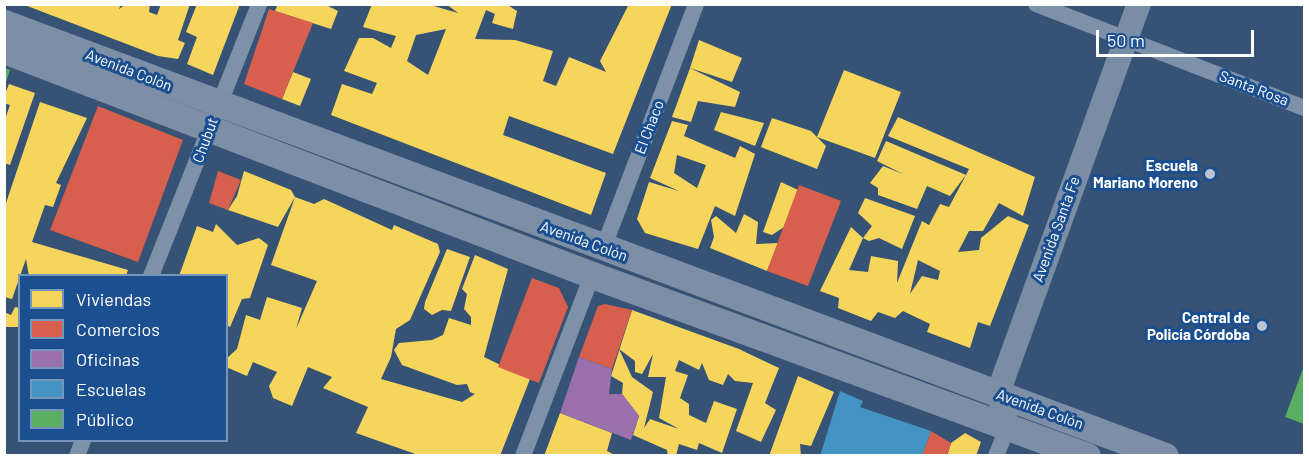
<!DOCTYPE html>
<meta charset="utf-8">
<style>
body{margin:0}
#map{position:relative;width:1309px;height:460px;overflow:hidden;background:#365274;font-family:Barlow,sans-serif}
div>[style]{position:absolute}
.homes>*{inset:0;background:#f6d55c}
.shops>*{inset:0;background:#d6604d}
.offices>*{inset:0;background:#9970ab}
.schools>*{inset:0;background:#4393c3}
.public>*{inset:0;background:#5aae61}
.street>*{height:16px;margin:-8px;padding:0 8px;transform-origin:8px;border-radius:8px;background:#7d92a8}
.secondary>*{height:24px;margin:-12px;padding:0 12px;transform-origin:12px;border-radius:12px;background:#798da4}
.primary>*{height:27px;margin:-13.5px;padding:0 13.5px;transform-origin:13.5px;border-radius:13.5px;background:#7d8ea7}
.dots>*{width:16px;height:16px;translate:-50% -50%;box-sizing:border-box;border:3px solid #1b4f8f;border-radius:50%}
span{translate:-50% -50%;white-space:nowrap;text-align:center;line-height:1.15;-webkit-text-stroke:6px #1b4f8f;paint-order:stroke}
.street-label{font-size:15px;color:#fff}
.poi-label{font-size:15px;color:#fff;font-weight:700}
.right{translate:-100% -50%;text-align:right}
.frame{position:absolute;inset:0;border:6px solid #fff;pointer-events:none}
.legend{position:absolute;left:18px;top:274px;width:210px;height:168px;box-sizing:border-box;background:#1b4f8f;border:2px solid #7695bc;margin:0;padding:8px 10px;list-style:none;font-size:18px;color:#fff}
.legend li{display:flex;align-items:center;gap:12px;height:30px}
.legend b{width:30px;border:2px solid #7695bc}
.scale{position:absolute;left:1096px;top:30px;width:158px;height:27px;box-sizing:border-box;border:3px solid #fff;border-top:0;padding-left:8px;font-size:18px;line-height:21px;white-space:nowrap;color:#fff;-webkit-text-stroke:4px #1b4f8f;paint-order:stroke}
</style>
<div id="map">
<div class="homes">
<i style="clip-path:polygon(22px 4px,121px 4px,119px 9px,126px 4px,150px 4px,149px 12px,157px 15px,161px 4px,190px 4px,178px 40px,185px 43px,178px 59px,158px 56px)"></i>
<i style="clip-path:polygon(197px 4px,240px 4px,213px 75px,187px 64px,197px 37px,186px 32px)"></i>
<i style="clip-path:polygon(278px 4px,324px 4px,338px 11px,331px 29px,275px 11px)"></i>
<i style="clip-path:polygon(evenodd,372px 4px,427px 4px,458px 13px,446px 4px,506px 4px,517px 11px,513px 29px,492px 23px,495px 14px,486px 10px,475px 39px,515px 40px,553px 51px,543px 81px,556px 86px,569px 57px,606px 72px,600px 61px,629px 4px,672px 4px,613px 154px,509px 116px,503px 135px,606px 173px,591px 215px,331px 115px,342px 84px,372px 94px,377px 83px,344px 71px,359px 38px,373px 38px,391px 48px,396px 36px,363px 27px,372px 4px,446px 29px,428px 75px,407px 61px,416px 35px,446px 29px)"></i>
<i style="clip-path:polygon(699px 40px,742px 58px,732px 82px,690px 68px)"></i>
<i style="clip-path:polygon(690px 68px,740px 92px,735px 107px,698px 101px,691px 122px,672px 117px)"></i>
<i style="clip-path:polygon(844px 70px,901px 92px,875px 158px,817px 137px,826px 146px,817px 169px,761px 147px,772px 118px,811px 131px,817px 137px)"></i>
<i style="clip-path:polygon(293px 72px,311px 79px,300px 106px,282px 99px)"></i>
<i style="clip-path:polygon(9px 84px,35px 93px,10px 165px,4px 163px,4px 122px,10px 105px,4px 103px,4px 96px)"></i>
<i style="clip-path:polygon(40px 102px,87px 118px,56px 183px,61px 185px,53px 207px,45px 205px,32px 242px,128px 270px,126px 276px,29px 276px,26px 259px,12px 299px,4px 297px,4px 209px)"></i>
<i style="clip-path:polygon(721px 112px,764px 123px,755px 146px,714px 130px)"></i>
<i style="clip-path:polygon(evenodd,898px 117px,1035px 177px,1023px 216px,999px 203px,983px 231px,969px 231px,958px 252px,979px 250px,981px 238px,1008px 216px,1029px 225px,990px 326px,978px 322px,970px 348px,927px 332px,930px 324px,903px 311px,895px 318px,878px 312px,871px 321px,838px 308px,839px 298px,820px 291px,851px 227px,863px 238px,872px 226px,858px 213px,865px 198px,915px 216px,902px 249px,879px 238px,869px 241px,863px 238px,849px 270px,868px 272px,871px 256px,898px 261px,897px 283px,922px 221px,929px 225px,940px 204px,949px 207px,967px 173px,969px 169px,888px 136px,898px 117px,918px 260px,940px 271px,938px 280px,922px 276px,910px 294px,918px 260px)"></i>
<i style="clip-path:polygon(evenodd,672px 121px,688px 125px,684px 136px,735px 158px,740px 146px,755px 154px,735px 216px,715px 206px,698px 249px,645px 233px,637px 219px,649px 182px,679px 191px,650px 178px,672px 121px,677px 155px,706px 165px,697px 188px,674px 173px,677px 155px)"></i>
<i style="clip-path:polygon(886px 141px,966px 175px,950px 196px,927px 186px,917px 209px,878px 195px,878px 188px,870px 183px,883px 166px,903px 174px,877px 161px)"></i>
<i style="clip-path:polygon(244px 171px,291px 190px,295px 197px,314px 204px,324px 199px,392px 230px,394px 225px,438px 244px,440px 252px,410px 320px,396px 329px,391px 357px,381px 379px,462px 402px,475px 394px,470px 392px,467px 384px,457px 385px,402px 365px,394px 350px,399px 343px,432px 340px,443px 335px,449px 318px,471px 325px,471px 317px,464px 309px,467px 294px,462px 289px,475px 255px,508px 269px,484px 357px,530px 379px,500px 456px,421px 456px,356px 433px,368px 407px,323px 388px,332px 377px,308px 367px,292px 406px,273px 398px,269px 386px,277px 372px,253px 362px,247px 376px,226px 367px,226px 359px,237px 349px,246px 315px,260px 320px,267px 297px,302px 308px,296px 329px,317px 281px,271px 265px,295px 197px,278px 227px,228px 210px,237px 196px)"></i>
<i style="clip-path:polygon(781px 182px,798px 190px,784px 227px,772px 235px,763px 232px)"></i>
<i style="clip-path:polygon(744px 214px,758px 222px,756px 244px,778px 243px,767px 271px,710px 248px,714px 237px,711px 220px,716px 216px,736px 233px)"></i>
<i style="clip-path:polygon(216px 224px,237px 245px,259px 238px,268px 245px,250px 298px,242px 299px,230px 327px,226px 325px,226px 276px,179px 276px,197px 226px,213px 232px)"></i>
<i style="clip-path:polygon(447px 249px,470px 257px,451px 311px,442px 310px,432px 315px,424px 309px,425px 302px)"></i>
<i style="clip-path:polygon(15px 307px,20px 308px,18px 327px,4px 327px,4px 312px,11px 315px)"></i>
<i style="clip-path:polygon(evenodd,632px 310px,739px 349px,779px 368px,765px 403px,776px 410px,761px 442px,736px 431px,753px 383px,735px 381px,728px 374px,723px 385px,709px 380px,702px 363px,699px 370px,679px 360px,675px 371px,688px 375px,680px 398px,689px 404px,689px 415px,706px 423px,714px 401px,737px 409px,722px 453px,699px 443px,697px 450px,679px 444px,676px 456px,668px 456px,667px 450px,633px 435px,639px 416px,622px 394px,623px 383px,611px 376px,632px 310px,619px 349px,635px 361px,635px 372px,642px 374px,653px 354px,648px 377px,666px 377px,659px 418px,679px 429px,650px 419px,644px 428px,653px 392px,632px 377px,619px 349px)"></i>
<i style="clip-path:polygon(798px 376px,834px 392px,811px 446px,800px 444px,801px 456px,769px 456px)"></i>
<i style="clip-path:polygon(560px 413px,612px 433px,607px 451px,617px 456px,544px 456px)"></i>
<i style="clip-path:polygon(965px 433px,981px 442px,976px 456px,947px 456px,951px 443px)"></i>
</div>
<div class="shops">
<i style="clip-path:polygon(269px 9px,313px 23px,282px 99px,244px 84px)"></i>
<i style="clip-path:polygon(98px 106px,183px 140px,138px 262px,50px 230px)"></i>
<i style="clip-path:polygon(218px 171px,241px 180px,228px 210px,209px 203px)"></i>
<i style="clip-path:polygon(799px 185px,841px 201px,808px 286px,767px 271px)"></i>
<i style="clip-path:polygon(532px 278px,559px 288px,568px 307px,539px 383px,498px 367px)"></i>
<i style="clip-path:polygon(605px 304px,632px 310px,612px 369px,579px 357px,598px 306px)"></i>
<i style="clip-path:polygon(931px 431px,951px 443px,947px 456px,922px 456px)"></i>
</div>
<div class="offices">
<i style="clip-path:polygon(579px 357px,612px 369px,609px 394px,622px 394px,639px 416px,631px 440px,560px 413px)"></i>
</div>
<div class="schools">
<i style="clip-path:polygon(840px 391px,863px 401px,860px 407px,931px 431px,922px 456px,820px 456px)"></i>
</div>
<div class="public">
<i style="clip-path:polygon(4px 68px,10px 70px,5px 85px,4px 85px)"></i>
<i style="clip-path:polygon(1304px 366px,1304px 424px,1285px 417px)"></i>
</div>
<div class="street">
<i style="left:1036px;top:4px;width:287px;rotate:21.2deg"></i>
<i style="left:603px;top:249px;width:262px;rotate:-69.2deg"></i>
<i style="left:151px;top:276px;width:293px;rotate:-68.3deg"></i>
<i style="left:77px;top:456px;width:17px;rotate:-69deg"></i>
<i style="left:523px;top:456px;width:194px;rotate:-69.1deg"></i>
<i style="left:996px;top:456px;width:31px;rotate:-68deg"></i>
</div>
<div class="secondary">
<i style="left:1008px;top:427px;width:35px;rotate:-106deg"></i>
<i style="left:998px;top:393px;width:414px;rotate:-70.1deg"></i>
</div>
<div class="primary">
<i style="left:4px;top:23px;width:1239px;rotate:20.45deg"></i>
<i style="left:4px;top:50px;width:630px;rotate:20.94deg"></i>
<i style="left:592px;top:275px;width:527px;rotate:20.09deg"></i>
</div>
<div class="dots">
<i style="left:1210px;top:174px;background:#b9c2ce"></i>
<i style="left:1262px;top:326px;background:#b9c2ce"></i>
</div>
<div class="street-label">
<span style="left:129px;top:70px;rotate:21deg">Avenida Colón</span>
<span style="left:1254px;top:88px;rotate:21deg">Santa Rosa</span>
<span style="left:649px;top:127px;rotate:-69deg">El Chaco</span>
<span style="left:205px;top:140px;rotate:-70deg">Chubut</span>
<span style="left:1056px;top:229px;rotate:-70deg">Avenida Santa Fe</span>
<span style="left:584px;top:241px;rotate:20deg">Avenida Colón</span>
<span style="left:1040px;top:409px;rotate:20deg">Avenida Colón</span>
</div>
<div class="poi-label">
<span class="right" style="left:1198px;top:174px">Escuela<br>Mariano Moreno</span>
<span class="right" style="left:1250px;top:326px">Central de<br>Policía Córdoba</span>
</div>
<div class="frame"></div>
<ul class="legend">
<li><b style="height:16px;background:#f6d55c"></b>Viviendas</li>
<li><b style="height:16px;background:#d6604d"></b>Comercios</li>
<li><b style="height:16px;background:#9970ab"></b>Oficinas</li>
<li><b style="height:16px;background:#4393c3"></b>Escuelas</li>
<li><b style="height:16px;background:#5aae61"></b>Público</li>
</ul>
<div class="scale">50 m</div>
</div>
